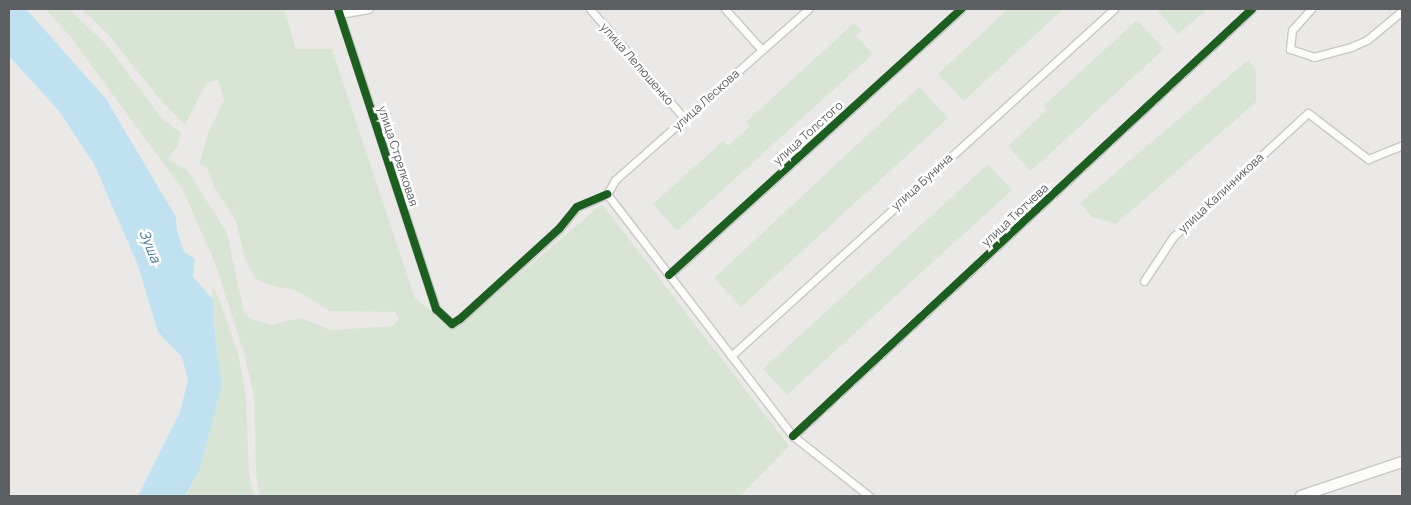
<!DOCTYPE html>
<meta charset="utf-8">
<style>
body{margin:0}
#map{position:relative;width:1411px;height:505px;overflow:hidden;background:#ebe9e7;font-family:Manrope,sans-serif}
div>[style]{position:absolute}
.green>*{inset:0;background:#d8e5d4}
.water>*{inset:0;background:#c0e2f0}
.roads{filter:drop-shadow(1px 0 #c8c7c6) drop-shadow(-1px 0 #c8c7c6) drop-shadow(0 1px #c8c7c6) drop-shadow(0 -1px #c8c7c6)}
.street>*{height:7px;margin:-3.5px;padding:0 3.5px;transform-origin:3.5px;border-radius:3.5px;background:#fcfcfb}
.secondary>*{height:10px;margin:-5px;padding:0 5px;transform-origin:5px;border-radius:5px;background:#fcfcfb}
.cycleway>*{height:8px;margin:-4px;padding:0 4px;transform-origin:4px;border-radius:4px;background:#1b5e20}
span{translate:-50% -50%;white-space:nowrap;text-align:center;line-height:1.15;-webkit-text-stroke:5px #fff;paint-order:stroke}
.street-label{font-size:12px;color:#5d6063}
.water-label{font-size:14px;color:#497c9c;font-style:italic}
.frame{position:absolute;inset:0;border:10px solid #5d6063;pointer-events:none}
</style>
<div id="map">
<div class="green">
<i style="clip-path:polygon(45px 9px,69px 9px,106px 44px,162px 118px,181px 133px,178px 146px,168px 159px,187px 170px,227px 233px,244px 313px,251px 319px,271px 325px,301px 318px,331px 330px,393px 326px,399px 319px,395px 312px,330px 311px,297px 291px,270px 285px,256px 279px,245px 259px,235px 219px,214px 187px,207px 167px,199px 164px,209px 131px,224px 100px,218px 80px,206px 83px,185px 125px,158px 97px,108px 34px,82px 9px,284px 9px,296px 49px,332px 49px,415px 298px,454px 330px,602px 204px,789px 446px,740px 496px,260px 496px,256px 474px,254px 395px,244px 353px,215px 263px,183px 190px,69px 35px)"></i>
<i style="clip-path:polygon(1008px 9px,1063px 9px,964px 101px,938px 74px)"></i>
<i style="clip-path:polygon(1156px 9px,1207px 9px,1178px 34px)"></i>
<i style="clip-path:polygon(1137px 20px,1164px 49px,1031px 171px,1008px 146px,1047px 110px,1044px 105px)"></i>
<i style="clip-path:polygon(854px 23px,862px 31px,856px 36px,873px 54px,677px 231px,653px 204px,723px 141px,728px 146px,750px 126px,746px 122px)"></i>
<i style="clip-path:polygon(1248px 60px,1256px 70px,1256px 102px,1116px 224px,1092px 217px,1080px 203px)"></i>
<i style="clip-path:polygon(919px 87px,948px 118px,741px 307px,714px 278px)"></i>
<i style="clip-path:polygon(988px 164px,1012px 190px,787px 395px,763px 369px)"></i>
<i style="clip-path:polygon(212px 286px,220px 301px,238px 354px,246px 396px,249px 473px,254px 496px,186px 496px,200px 469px,222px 384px,215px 337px)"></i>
</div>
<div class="water">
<i style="clip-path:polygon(9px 9px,26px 9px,106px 99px,176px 217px,177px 230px,184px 252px,195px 259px,193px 277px,213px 299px,215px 337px,222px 384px,200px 469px,185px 496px,138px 496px,180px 412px,188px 380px,182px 357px,158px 332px,137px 263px,94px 164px,59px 111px,9px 56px)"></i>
</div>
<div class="roads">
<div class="street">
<i style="left:338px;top:9px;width:316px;rotate:71.9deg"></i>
<i style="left:436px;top:309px;width:22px;rotate:43deg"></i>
<i style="left:452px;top:324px;width:9px;rotate:-32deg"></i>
<i style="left:460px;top:319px;width:134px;rotate:-42.3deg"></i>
<i style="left:559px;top:229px;width:28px;rotate:-51deg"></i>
<i style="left:577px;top:207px;width:33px;rotate:-23deg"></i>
<i style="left:590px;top:9px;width:145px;rotate:49.2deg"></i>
<i style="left:725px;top:9px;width:55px;rotate:47.9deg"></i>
<i style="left:1311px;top:9px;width:28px;rotate:132deg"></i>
<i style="left:1292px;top:30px;width:19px;rotate:96deg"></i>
<i style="left:1290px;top:49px;width:25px;rotate:18deg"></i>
<i style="left:1314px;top:57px;width:38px;rotate:-15deg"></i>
<i style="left:1351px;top:47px;width:17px;rotate:-24deg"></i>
<i style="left:1367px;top:40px;width:45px;rotate:-39.6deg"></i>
<i style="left:340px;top:14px;width:29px;rotate:-10deg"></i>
<i style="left:607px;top:194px;width:305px;rotate:52.5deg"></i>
<i style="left:793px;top:436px;width:97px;rotate:38.3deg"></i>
<i style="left:607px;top:194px;width:16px;rotate:-60deg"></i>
<i style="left:615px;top:180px;width:258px;rotate:-41.5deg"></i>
<i style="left:669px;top:275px;width:395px;rotate:-42.3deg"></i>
<i style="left:1144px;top:281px;width:53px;rotate:-56.6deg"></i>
<i style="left:1173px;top:237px;width:183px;rotate:-42.6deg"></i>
<i style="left:1308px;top:113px;width:76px;rotate:37.5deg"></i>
<i style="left:1368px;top:159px;width:37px;rotate:-22deg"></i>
<i style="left:731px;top:356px;width:517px;rotate:-42.18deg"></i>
<i style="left:793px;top:436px;width:627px;rotate:-42.93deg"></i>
</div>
<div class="secondary">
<i style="left:1301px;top:496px;width:107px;rotate:-18.6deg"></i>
</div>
</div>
<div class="cycleway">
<i style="left:338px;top:9px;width:316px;rotate:71.9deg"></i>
<i style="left:436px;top:309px;width:22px;rotate:43deg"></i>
<i style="left:452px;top:324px;width:9px;rotate:-32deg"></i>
<i style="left:460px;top:319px;width:134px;rotate:-42.3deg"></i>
<i style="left:559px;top:229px;width:28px;rotate:-51deg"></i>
<i style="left:577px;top:207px;width:33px;rotate:-23deg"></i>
<i style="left:669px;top:275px;width:395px;rotate:-42.3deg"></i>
<i style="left:793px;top:436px;width:627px;rotate:-42.93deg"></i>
</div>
<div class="street-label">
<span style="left:637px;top:64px;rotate:49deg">улица Лелюшенко</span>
<span style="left:706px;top:100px;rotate:-42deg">улица Лескова</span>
<span style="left:808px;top:133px;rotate:-42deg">улица Толстого</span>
<span style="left:398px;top:156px;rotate:72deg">улица Стрелковая</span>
<span style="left:922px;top:182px;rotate:-42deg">улица Бунина</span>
<span style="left:1221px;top:193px;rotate:-43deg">улица Калинникова</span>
<span style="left:1015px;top:215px;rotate:-43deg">улица Тютчева</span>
</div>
<div class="water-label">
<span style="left:150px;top:246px;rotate:68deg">Зуша</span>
</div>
<div class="frame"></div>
</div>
